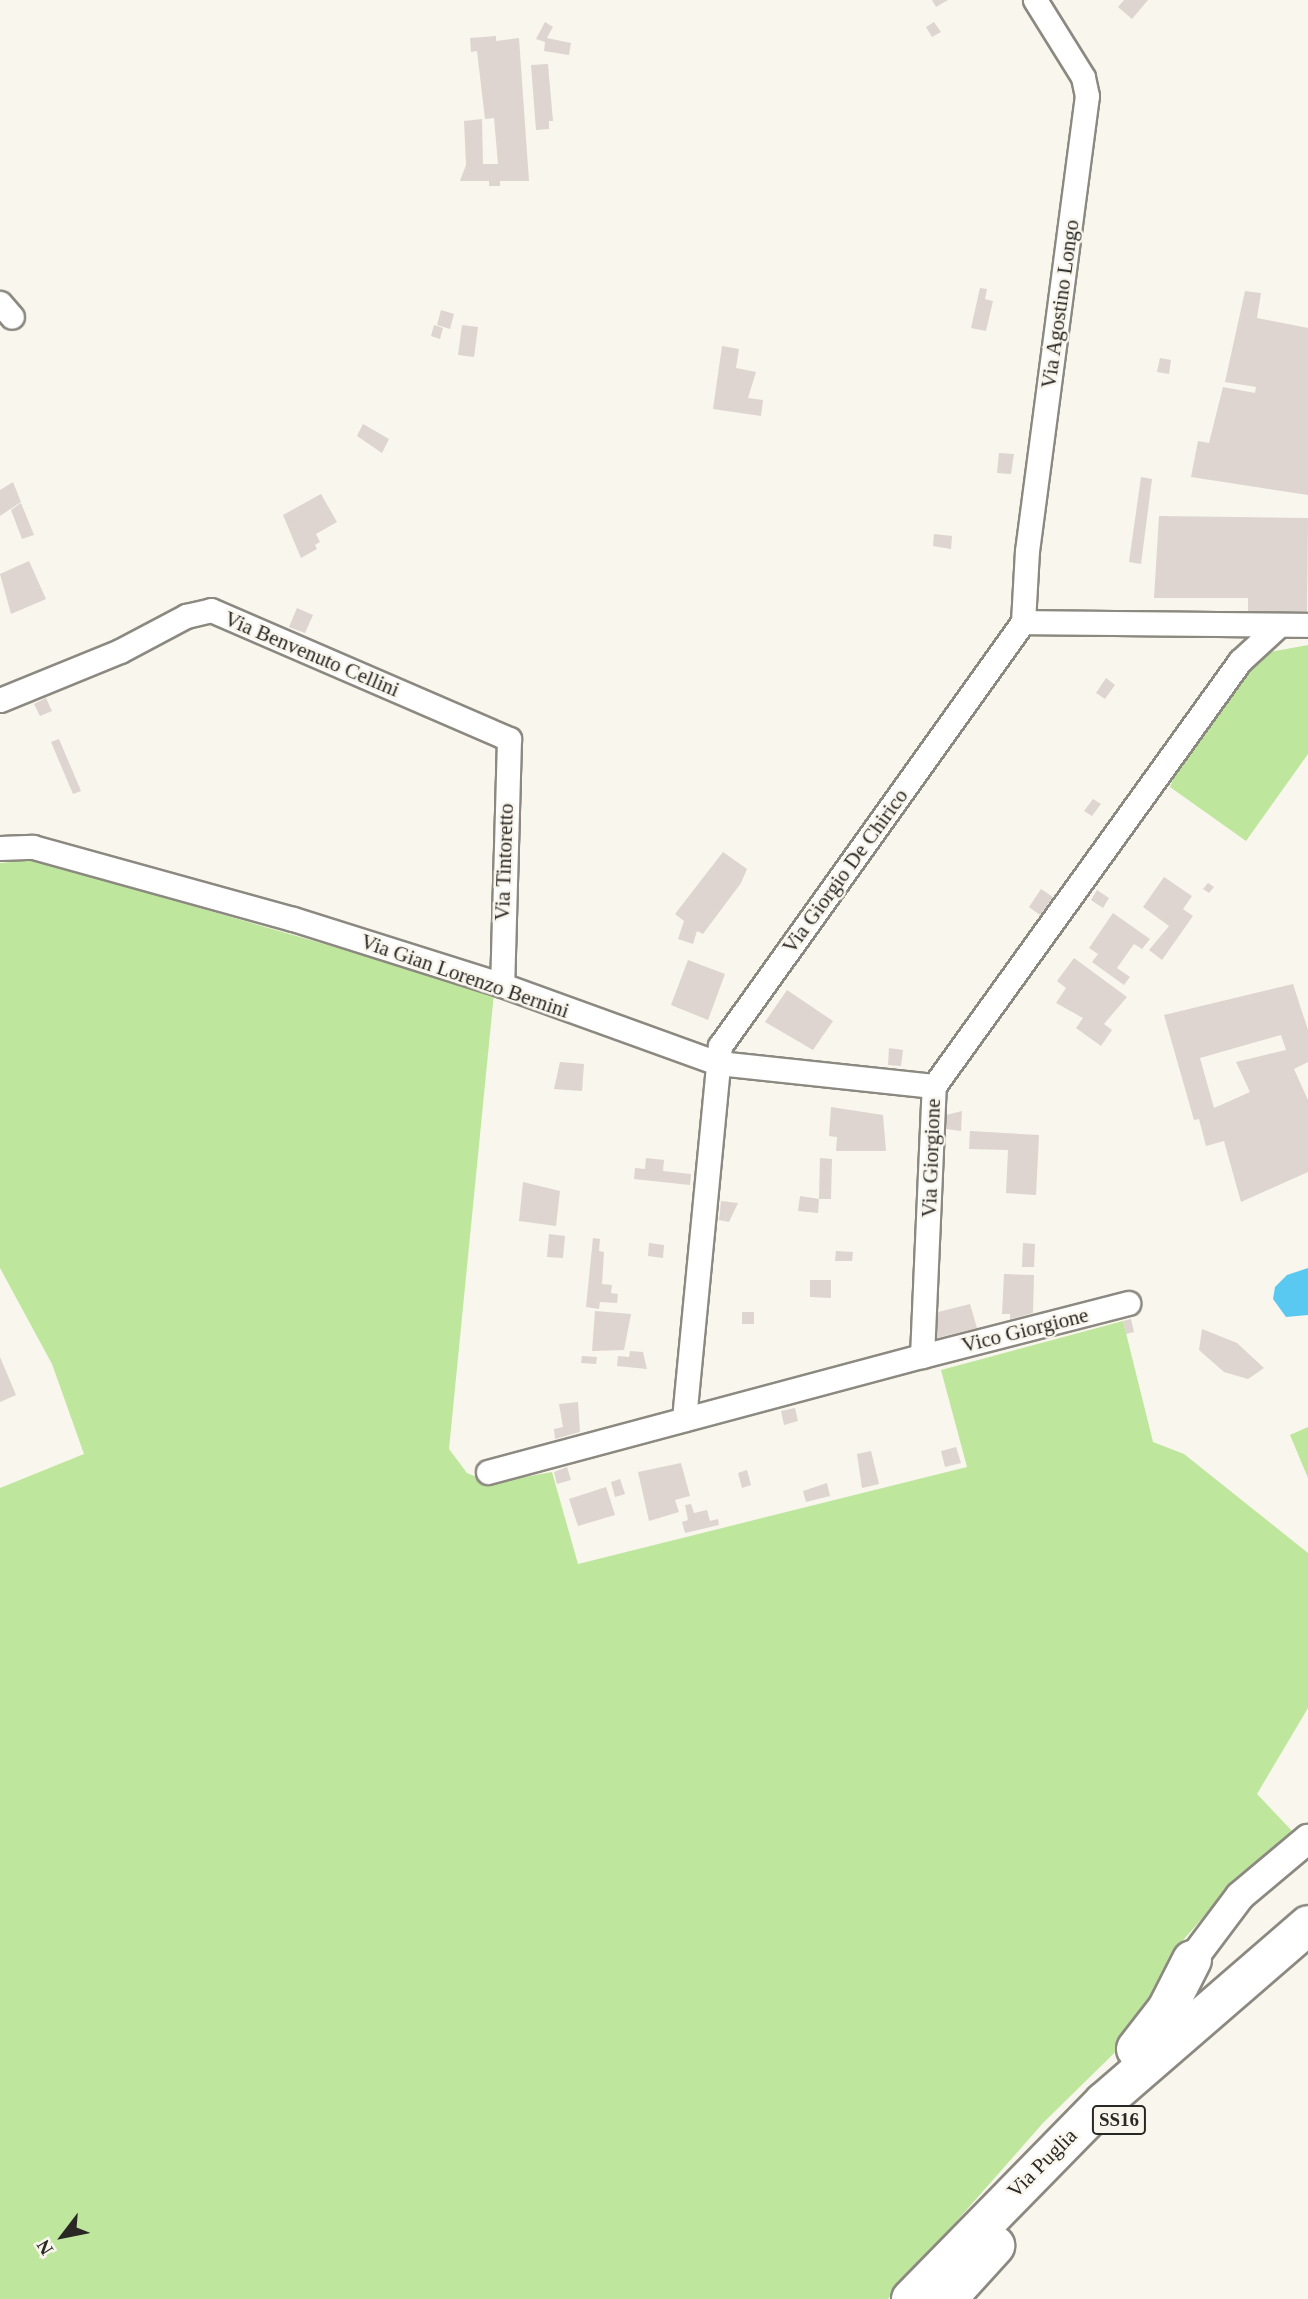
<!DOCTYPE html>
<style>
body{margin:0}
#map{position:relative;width:1308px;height:2299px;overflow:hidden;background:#f9f6ed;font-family:"Times New Roman",serif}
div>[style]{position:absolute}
.green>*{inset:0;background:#bfe69d}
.water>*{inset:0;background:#59c9f1}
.building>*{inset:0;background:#ded4d0}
.roads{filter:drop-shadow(2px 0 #8c8981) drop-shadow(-2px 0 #8c8981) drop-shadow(0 2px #8c8981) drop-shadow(0 -2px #8c8981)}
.minor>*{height:23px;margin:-11.5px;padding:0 11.5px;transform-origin:11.5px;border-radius:11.5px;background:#fff}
.tertiary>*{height:28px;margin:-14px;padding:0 14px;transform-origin:14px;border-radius:14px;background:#fff}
.trunk>*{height:38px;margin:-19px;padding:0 19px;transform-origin:19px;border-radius:19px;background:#fff}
span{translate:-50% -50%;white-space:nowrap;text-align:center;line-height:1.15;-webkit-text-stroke:5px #f9f6ed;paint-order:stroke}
.shield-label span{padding:2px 5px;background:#f9f6ed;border:2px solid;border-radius:5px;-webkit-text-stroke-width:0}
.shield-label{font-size:19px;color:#292825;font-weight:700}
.street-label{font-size:21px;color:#292825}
.north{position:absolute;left:28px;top:2201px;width:70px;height:70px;-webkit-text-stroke:5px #f9f6ed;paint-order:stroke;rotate:238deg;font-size:19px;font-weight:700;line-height:28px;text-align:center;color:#292825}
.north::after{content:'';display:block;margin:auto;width:24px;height:32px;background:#292825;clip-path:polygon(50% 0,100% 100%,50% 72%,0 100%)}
</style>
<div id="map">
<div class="green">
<i style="clip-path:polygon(1308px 645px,1308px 754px,1246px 841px,1170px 787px,1179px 764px,1246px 672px,1265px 653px)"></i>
<i style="clip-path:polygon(33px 860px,494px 993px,449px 1449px,467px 1473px,491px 1483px,552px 1472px,578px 1564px,967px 1467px,941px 1370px,1123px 1321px,1153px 1442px,1184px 1454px,1308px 1553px,1308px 1708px,1257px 1794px,1294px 1833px,1235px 1881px,1177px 1947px,1151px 2017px,1043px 2123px,888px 2299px,0 2299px,0 1488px,84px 1454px,52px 1364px,0 1268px,0 863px)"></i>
<i style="clip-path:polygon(1308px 1427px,1308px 1478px,1290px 1435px)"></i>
</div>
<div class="water">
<i style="clip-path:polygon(1308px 1268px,1308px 1315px,1286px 1317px,1273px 1299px,1275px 1287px,1287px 1275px)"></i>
</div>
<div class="building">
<i style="clip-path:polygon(932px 0,948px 0,936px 7px)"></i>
<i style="clip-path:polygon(1124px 0,1148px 0,1132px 19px,1118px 7px)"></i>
<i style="clip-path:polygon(545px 22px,553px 27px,547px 38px,571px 43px,569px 55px,544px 51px,545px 42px,536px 39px)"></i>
<i style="clip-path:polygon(934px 22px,941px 32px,932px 37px,926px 27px)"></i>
<i style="clip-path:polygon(496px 36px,496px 41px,519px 38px,529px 181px,500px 181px,500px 186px,489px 186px,489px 181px,460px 181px,466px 165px,464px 121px,482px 119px,483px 164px,498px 164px,494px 118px,485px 119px,477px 51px,471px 52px,470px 38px)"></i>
<i style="clip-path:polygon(548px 64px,553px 121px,549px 121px,549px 129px,536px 130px,531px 65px)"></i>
<i style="clip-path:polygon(980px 288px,987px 289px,985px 299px,993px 301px,986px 331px,971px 328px)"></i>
<i style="clip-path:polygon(1245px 291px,1261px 293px,1257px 318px,1308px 328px,1308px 495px,1191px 477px,1198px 441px,1209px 443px,1223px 387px,1255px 393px,1256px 387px,1225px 382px)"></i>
<i style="clip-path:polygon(441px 310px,454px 314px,450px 329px,437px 325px)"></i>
<i style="clip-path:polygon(434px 325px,443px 328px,440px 339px,431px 336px)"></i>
<i style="clip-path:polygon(462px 325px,478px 327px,474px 357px,458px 355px)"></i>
<i style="clip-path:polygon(722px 346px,739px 349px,736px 368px,756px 372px,748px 398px,763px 400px,761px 416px,713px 409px)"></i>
<i style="clip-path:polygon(1160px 358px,1171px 360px,1169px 374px,1157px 372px)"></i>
<i style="clip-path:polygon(363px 424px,389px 439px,382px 453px,357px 436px)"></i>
<i style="clip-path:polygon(999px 453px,1014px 454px,1011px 474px,997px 473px)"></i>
<i style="clip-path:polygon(1141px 477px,1152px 479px,1141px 564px,1129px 562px)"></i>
<i style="clip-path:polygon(13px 482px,21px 502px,0 516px,0 490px)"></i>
<i style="clip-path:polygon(321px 494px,337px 522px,316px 534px,320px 542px,315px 545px,317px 549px,301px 558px,283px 515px)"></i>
<i style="clip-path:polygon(21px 503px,34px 535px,22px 539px,11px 510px)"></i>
<i style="clip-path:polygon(1159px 516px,1308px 518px,1307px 616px,1248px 615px,1248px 598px,1154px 598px)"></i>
<i style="clip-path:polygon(934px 534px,952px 536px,951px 549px,933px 546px)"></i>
<i style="clip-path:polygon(29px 561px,46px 599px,11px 614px,0 574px)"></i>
<i style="clip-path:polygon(297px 608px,313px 615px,305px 633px,289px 627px)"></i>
<i style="clip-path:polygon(1106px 678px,1115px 685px,1105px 699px,1096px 693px)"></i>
<i style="clip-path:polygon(46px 698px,52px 711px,40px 716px,34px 704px)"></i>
<i style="clip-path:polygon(59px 739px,81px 791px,73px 794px,51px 742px)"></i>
<i style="clip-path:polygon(1093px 799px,1101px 804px,1092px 816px,1084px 811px)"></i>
<i style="clip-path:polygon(723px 852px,747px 869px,741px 883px,703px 934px,697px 931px,693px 944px,678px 939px,684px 921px,675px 914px)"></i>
<i style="clip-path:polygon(1164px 877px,1192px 896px,1183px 909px,1193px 916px,1162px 960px,1149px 950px,1169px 926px,1143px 907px)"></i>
<i style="clip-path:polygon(1208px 883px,1214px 887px,1209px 893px,1203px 889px)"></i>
<i style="clip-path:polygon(1041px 889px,1053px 897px,1040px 915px,1029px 907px)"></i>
<i style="clip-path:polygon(1097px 890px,1109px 898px,1103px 908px,1091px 900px)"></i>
<i style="clip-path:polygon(1113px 913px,1150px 939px,1142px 949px,1134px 944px,1117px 968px,1130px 977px,1124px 985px,1092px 962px,1098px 954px,1089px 948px)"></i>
<i style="clip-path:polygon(1074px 958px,1127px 997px,1104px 1024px,1112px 1030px,1101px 1046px,1076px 1028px,1083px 1018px,1056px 1003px,1066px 988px,1057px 981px)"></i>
<i style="clip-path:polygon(688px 960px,725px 974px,708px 1020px,671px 1005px)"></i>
<i style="clip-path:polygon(evenodd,1293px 984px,1308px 1030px,1308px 1062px,1294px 1069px,1308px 1100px,1308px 1172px,1241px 1202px,1224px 1141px,1206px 1146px,1199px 1119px,1194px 1120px,1164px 1015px,1293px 984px,1281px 1035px,1286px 1050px,1236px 1062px,1250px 1092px,1214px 1108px,1200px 1058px,1281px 1035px)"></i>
<i style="clip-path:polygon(787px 990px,833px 1021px,813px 1050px,765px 1022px)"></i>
<i style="clip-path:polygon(889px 1048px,903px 1050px,901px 1066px,888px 1065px)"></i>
<i style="clip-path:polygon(560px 1062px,584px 1064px,582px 1091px,554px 1089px)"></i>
<i style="clip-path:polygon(831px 1107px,883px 1115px,886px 1151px,836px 1151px,837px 1137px,829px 1136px)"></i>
<i style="clip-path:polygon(962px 1111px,961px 1131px,946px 1129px,946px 1115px)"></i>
<i style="clip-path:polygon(970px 1131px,1039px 1135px,1036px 1195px,1006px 1193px,1008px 1150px,969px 1149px)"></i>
<i style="clip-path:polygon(646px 1158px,664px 1160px,663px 1171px,691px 1174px,690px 1185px,634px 1179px,635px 1168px,645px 1169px)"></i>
<i style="clip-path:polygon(820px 1158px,832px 1159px,831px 1199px,819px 1199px)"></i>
<i style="clip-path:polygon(523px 1182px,560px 1191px,556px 1226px,519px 1221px)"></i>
<i style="clip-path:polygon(800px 1196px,819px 1199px,818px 1213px,798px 1211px)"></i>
<i style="clip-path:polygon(721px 1201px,738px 1203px,729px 1222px,719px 1220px)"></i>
<i style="clip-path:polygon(549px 1234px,565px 1236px,563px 1258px,547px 1257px)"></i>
<i style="clip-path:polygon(593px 1238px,600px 1239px,599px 1251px,604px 1252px,602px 1284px,612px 1285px,611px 1293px,618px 1294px,617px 1303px,600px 1302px,599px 1309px,586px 1307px)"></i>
<i style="clip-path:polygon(649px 1243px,664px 1245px,663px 1258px,648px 1256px)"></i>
<i style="clip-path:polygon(1023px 1243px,1035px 1244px,1034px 1267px,1022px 1267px)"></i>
<i style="clip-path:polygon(836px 1251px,853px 1252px,852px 1261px,835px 1261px)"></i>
<i style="clip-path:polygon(1004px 1274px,1034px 1275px,1033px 1313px,1010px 1319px,1010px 1314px,1002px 1314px)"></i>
<i style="clip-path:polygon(810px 1280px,831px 1280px,831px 1298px,810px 1297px)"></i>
<i style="clip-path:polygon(970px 1304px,977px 1328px,937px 1338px,938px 1312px)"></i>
<i style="clip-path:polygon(595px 1311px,631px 1314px,624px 1350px,592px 1351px)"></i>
<i style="clip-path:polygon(742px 1312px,754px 1312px,754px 1324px,742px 1324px)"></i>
<i style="clip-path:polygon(1131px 1319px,1134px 1332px,1126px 1334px,1123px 1321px)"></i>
<i style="clip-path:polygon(1202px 1329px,1237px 1343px,1264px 1368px,1248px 1379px,1224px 1372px,1199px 1350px)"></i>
<i style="clip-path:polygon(630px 1351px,643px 1352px,647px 1369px,617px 1366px,618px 1356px,629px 1357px)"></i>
<i style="clip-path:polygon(582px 1356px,597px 1357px,596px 1364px,581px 1363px)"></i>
<i style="clip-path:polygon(0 1357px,16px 1395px,0 1402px)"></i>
<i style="clip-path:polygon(578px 1402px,580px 1432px,555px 1439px,554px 1429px,563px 1427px,559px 1404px)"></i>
<i style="clip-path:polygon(795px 1408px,798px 1421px,784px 1425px,781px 1411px)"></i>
<i style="clip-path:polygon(956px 1447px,961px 1463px,945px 1467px,941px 1451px)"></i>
<i style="clip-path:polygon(871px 1451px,879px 1484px,862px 1488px,857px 1454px)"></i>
<i style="clip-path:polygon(681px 1463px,690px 1496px,675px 1500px,679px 1512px,649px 1521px,638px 1472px)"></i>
<i style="clip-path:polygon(567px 1467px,571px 1480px,557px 1484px,554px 1472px)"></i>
<i style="clip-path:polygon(747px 1470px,751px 1485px,742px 1488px,738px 1473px)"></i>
<i style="clip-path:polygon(620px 1479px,625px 1494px,615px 1497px,611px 1482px)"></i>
<i style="clip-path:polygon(827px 1483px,830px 1496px,806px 1502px,803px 1491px)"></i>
<i style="clip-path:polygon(606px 1487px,615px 1515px,578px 1526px,569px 1499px)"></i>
<i style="clip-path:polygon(691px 1504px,694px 1513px,707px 1510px,710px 1521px,718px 1519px,719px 1525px,685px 1533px,682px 1522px,688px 1520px,685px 1505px)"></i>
</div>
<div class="roads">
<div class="minor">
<i style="left:0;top:303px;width:18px;rotate:49deg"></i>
<i style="left:1023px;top:622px;width:71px;rotate:-86.8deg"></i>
<i style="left:1027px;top:551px;width:459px;rotate:-82.5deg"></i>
<i style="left:1087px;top:96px;width:19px;rotate:-102deg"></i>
<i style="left:1083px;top:77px;width:91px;rotate:-121.9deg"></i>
<i style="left:0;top:700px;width:130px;rotate:-22.2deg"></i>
<i style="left:120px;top:651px;width:75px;rotate:-27.9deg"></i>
<i style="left:186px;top:616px;width:26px;rotate:-13deg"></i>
<i style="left:211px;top:610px;width:325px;rotate:23.4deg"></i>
<i style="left:509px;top:739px;width:246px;rotate:91.6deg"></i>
<i style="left:0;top:848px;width:33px;rotate:-2deg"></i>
<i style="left:33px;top:847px;width:270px;rotate:15.5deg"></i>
<i style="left:293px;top:919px;width:219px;rotate:17.5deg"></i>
<i style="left:502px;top:985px;width:230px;rotate:19.9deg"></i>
<i style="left:718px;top:1063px;width:217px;rotate:6.1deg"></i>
<i style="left:922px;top:1356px;width:213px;rotate:-14.4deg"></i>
<i style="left:684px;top:1419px;width:375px;rotate:-84.5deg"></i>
<i style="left:720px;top:1046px;width:521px;rotate:-54.45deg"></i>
<i style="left:1023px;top:622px;width:285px;rotate:0.6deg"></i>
<i style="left:488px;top:1472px;width:449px;rotate:-15deg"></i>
<i style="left:922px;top:1356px;width:270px;rotate:-87.5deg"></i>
<i style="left:934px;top:1086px;width:524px;rotate:-54.25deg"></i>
<i style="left:1240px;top:661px;width:52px;rotate:-42.6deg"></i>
</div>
<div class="tertiary">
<i style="left:1192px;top:1960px;width:80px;rotate:-53.1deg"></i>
<i style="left:1240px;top:1896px;width:89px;rotate:-40deg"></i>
</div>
<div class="trunk">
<i style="left:1136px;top:2049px;width:51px;rotate:-52.2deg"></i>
<i style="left:1167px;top:2009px;width:55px;rotate:-63deg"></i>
<i style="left:911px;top:2299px;width:276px;rotate:-45.6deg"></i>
<i style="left:1104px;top:2102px;width:270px;rotate:-40.9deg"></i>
<i style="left:947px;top:2299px;width:72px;rotate:-47.8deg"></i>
</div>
</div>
<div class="shield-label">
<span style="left:1119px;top:2120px">SS16</span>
</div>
<div class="street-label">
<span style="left:1060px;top:304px;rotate:-82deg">Via Agostino Longo</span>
<span style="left:312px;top:654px;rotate:23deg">Via Benvenuto Cellini</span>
<span style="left:504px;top:862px;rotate:-88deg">Via Tintoretto</span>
<span style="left:845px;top:871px;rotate:-54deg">Via Giorgio De Chirico</span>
<span style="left:465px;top:976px;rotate:19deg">Via Gian Lorenzo Bernini</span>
<span style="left:931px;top:1158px;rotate:-88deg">Via Giorgione</span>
<span style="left:1025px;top:1330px;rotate:-14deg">Vico Giorgione</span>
<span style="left:1042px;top:2163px;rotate:-45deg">Via Puglia</span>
</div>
<div class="north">N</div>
</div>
